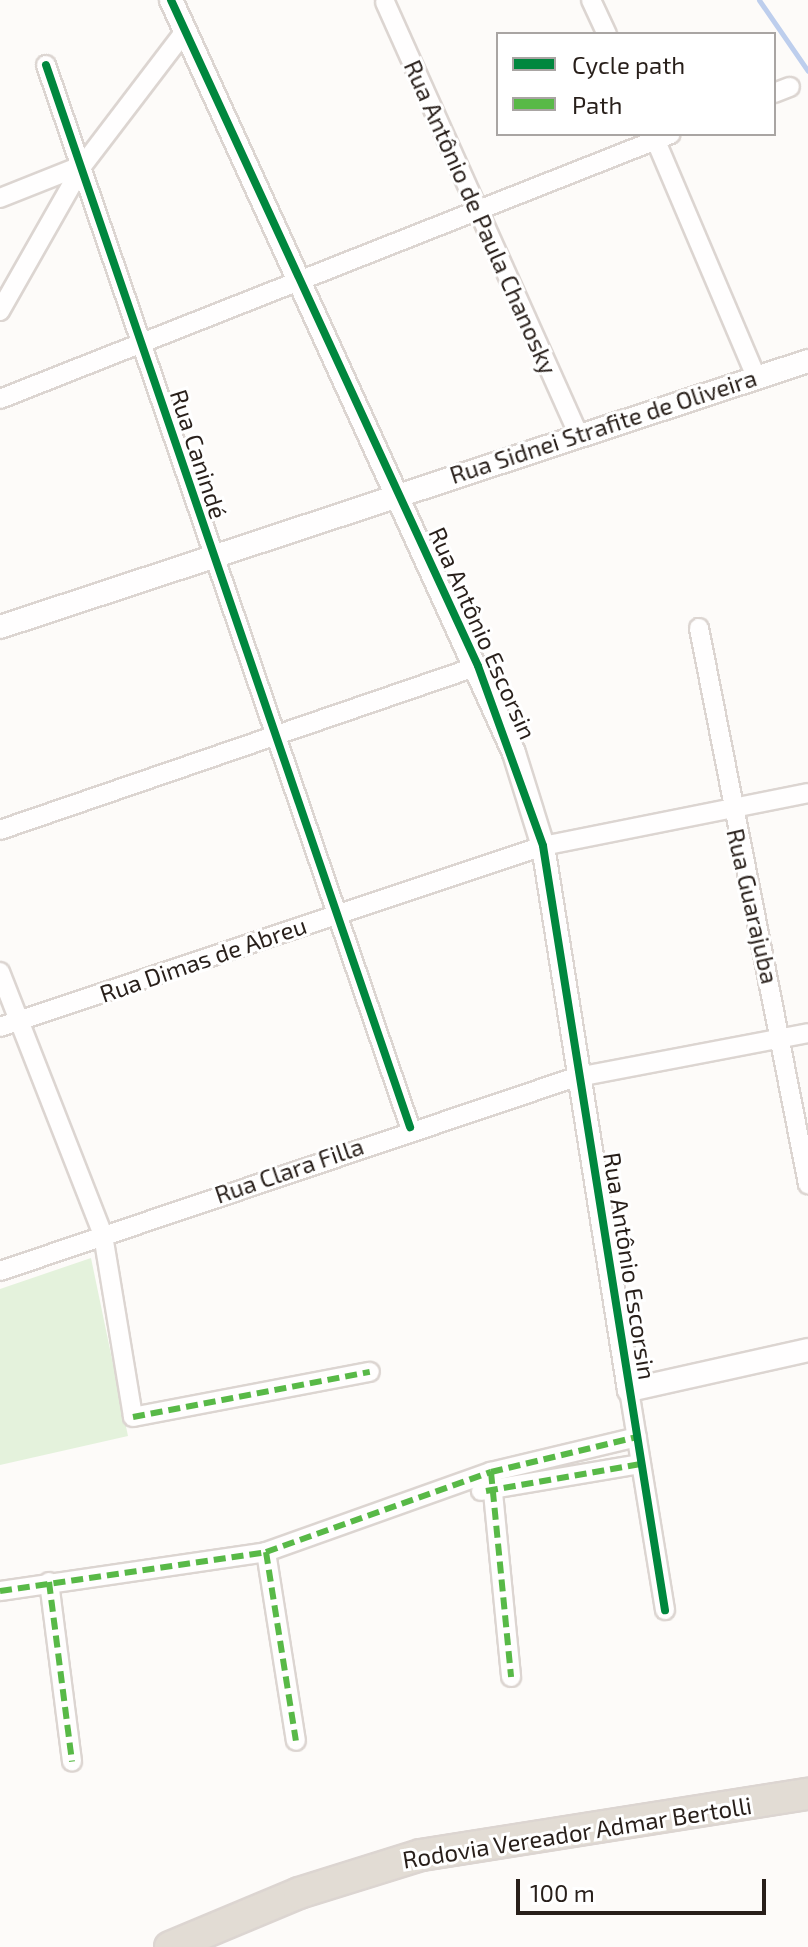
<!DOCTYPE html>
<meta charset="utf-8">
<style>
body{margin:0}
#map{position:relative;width:808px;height:1947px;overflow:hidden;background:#fdfbf9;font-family:"Exo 2",sans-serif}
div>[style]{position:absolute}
.green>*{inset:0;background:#e4f2dc}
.stream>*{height:5px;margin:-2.5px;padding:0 2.5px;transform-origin:2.5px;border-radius:2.5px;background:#bdceed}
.roads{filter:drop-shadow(2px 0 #dcd5d1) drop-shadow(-2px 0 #dcd5d1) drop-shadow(0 2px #dcd5d1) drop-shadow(0 -2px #dcd5d1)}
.minor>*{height:18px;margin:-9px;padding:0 9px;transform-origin:9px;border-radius:9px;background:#fffefe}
.tertiary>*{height:22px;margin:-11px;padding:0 11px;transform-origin:11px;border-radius:11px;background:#fffefe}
.trunk>*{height:30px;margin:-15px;padding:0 15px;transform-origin:15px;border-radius:15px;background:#e2dcd4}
.quiet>*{height:6px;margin-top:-3px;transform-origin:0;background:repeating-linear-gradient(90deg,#58b947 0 12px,transparent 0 18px)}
.cycleway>*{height:8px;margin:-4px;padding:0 4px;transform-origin:4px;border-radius:4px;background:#00873e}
span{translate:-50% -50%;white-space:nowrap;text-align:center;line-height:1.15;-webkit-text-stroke:6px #fff;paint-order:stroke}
.street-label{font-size:24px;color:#281f1a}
.legend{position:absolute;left:496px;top:32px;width:280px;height:104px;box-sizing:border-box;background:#fff;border:2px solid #a9a5a3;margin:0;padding:10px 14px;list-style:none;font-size:24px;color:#281f1a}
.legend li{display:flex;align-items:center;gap:16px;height:40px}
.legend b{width:40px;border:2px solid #a9a5a3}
.scale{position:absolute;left:516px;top:1879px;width:250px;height:36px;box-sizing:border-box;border:4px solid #281f1a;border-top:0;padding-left:10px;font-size:24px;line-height:28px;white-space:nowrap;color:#281f1a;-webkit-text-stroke:6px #fff;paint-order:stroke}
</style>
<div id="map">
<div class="green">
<i style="clip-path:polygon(91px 1258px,128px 1436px,0 1465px,0 1289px)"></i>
</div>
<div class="stream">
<i style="left:759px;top:0;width:86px;rotate:55.4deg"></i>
</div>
<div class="roads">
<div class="minor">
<i style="left:591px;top:0;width:38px;rotate:65deg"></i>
<i style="left:385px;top:2px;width:471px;rotate:65.9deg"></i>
<i style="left:46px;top:65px;width:1123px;rotate:71.08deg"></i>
<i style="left:774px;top:93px;width:17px;rotate:-21deg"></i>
<i style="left:653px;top:134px;width:261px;rotate:67deg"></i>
<i style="left:0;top:198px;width:89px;rotate:-21.7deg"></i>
<i style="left:0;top:311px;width:168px;rotate:-60.4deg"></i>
<i style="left:83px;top:165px;width:168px;rotate:-52.7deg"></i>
<i style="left:0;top:399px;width:721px;rotate:-21.55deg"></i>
<i style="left:699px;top:628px;width:567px;rotate:78.91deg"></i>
<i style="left:0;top:830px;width:505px;rotate:-18.94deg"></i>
<i style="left:0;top:972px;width:282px;rotate:68.6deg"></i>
<i style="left:103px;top:1235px;width:184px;rotate:80.6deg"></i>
<i style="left:133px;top:1417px;width:241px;rotate:-10.8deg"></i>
<i style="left:0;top:1027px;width:572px;rotate:-18.43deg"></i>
<i style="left:543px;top:846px;width:270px;rotate:-11.3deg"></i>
<i style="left:0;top:1271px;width:605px;rotate:-18.61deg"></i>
<i style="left:573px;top:1078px;width:239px;rotate:-10.8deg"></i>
<i style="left:629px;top:1390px;width:223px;rotate:80.7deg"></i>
<i style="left:491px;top:1472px;width:206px;rotate:84.4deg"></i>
<i style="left:481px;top:1491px;width:162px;rotate:-9.6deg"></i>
<i style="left:266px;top:1552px;width:191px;rotate:81deg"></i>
<i style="left:49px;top:1582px;width:181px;rotate:82.7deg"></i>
<i style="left:0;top:1591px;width:269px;rotate:-8.3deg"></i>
<i style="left:266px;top:1552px;width:239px;rotate:-19.6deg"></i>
<i style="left:491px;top:1472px;width:150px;rotate:-13.5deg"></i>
</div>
<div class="tertiary">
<i style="left:171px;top:0;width:827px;rotate:65.51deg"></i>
<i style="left:514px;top:753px;width:97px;rotate:72.7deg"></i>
<i style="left:543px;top:846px;width:551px;rotate:81.02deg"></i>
<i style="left:629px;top:1390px;width:183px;rotate:-12.6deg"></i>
<i style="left:0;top:627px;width:851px;rotate:-18.22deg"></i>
</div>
<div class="trunk">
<i style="left:170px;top:1947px;width:140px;rotate:-22.7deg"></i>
<i style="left:299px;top:1893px;width:128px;rotate:-17.3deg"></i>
<i style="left:421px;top:1855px;width:392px;rotate:-9deg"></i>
</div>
</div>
<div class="quiet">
<i style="left:133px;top:1417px;width:241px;rotate:-10.8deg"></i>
<i style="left:491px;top:1472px;width:206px;rotate:84.4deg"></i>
<i style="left:486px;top:1491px;width:157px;rotate:-9.9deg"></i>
<i style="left:266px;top:1552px;width:191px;rotate:81deg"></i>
<i style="left:49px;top:1582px;width:181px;rotate:82.7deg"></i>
<i style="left:0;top:1591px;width:269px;rotate:-8.3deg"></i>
<i style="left:266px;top:1552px;width:239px;rotate:-19.6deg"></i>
<i style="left:491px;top:1472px;width:150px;rotate:-13.5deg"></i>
</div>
<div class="cycleway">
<i style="left:171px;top:0;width:733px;rotate:65.25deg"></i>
<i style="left:478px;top:666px;width:191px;rotate:70.1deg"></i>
<i style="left:543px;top:846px;width:774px;rotate:80.93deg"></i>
<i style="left:46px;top:65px;width:1123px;rotate:71.08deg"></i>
</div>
<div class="street-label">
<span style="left:481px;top:217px;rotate:66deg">Rua Antônio de Paula Chanosky</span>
<span style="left:603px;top:426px;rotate:-18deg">Rua Sidnei Strafite de Oliveira</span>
<span style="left:199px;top:454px;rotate:72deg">Rua Canindé</span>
<span style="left:483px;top:633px;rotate:66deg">Rua Antônio Escorsin</span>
<span style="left:753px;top:906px;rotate:77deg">Rua Guarajuba</span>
<span style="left:203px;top:959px;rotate:-19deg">Rua Dimas de Abreu</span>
<span style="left:289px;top:1170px;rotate:-19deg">Rua Clara Filla</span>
<span style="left:630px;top:1266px;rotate:81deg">Rua Antônio Escorsin</span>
<span style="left:577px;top:1832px;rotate:-9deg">Rodovia Vereador Admar Bertolli</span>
</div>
<ul class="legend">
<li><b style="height:10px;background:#00873e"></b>Cycle path</li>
<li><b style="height:10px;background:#58b947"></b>Path</li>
</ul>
<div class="scale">100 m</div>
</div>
